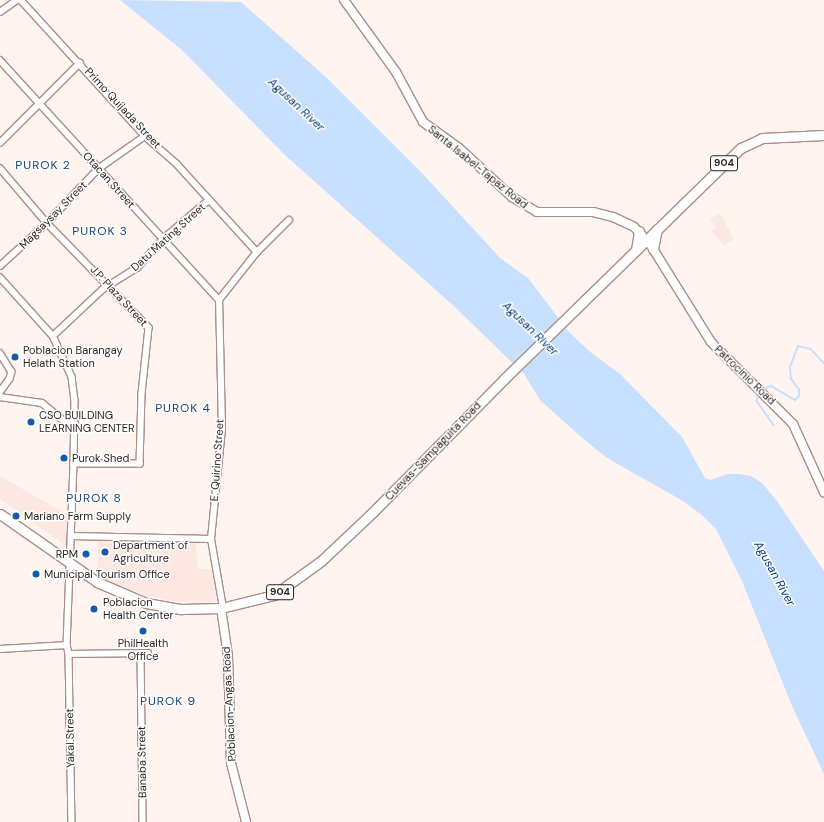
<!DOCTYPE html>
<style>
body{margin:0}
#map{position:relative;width:824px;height:822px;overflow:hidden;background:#fff4f0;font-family:"DM Sans",sans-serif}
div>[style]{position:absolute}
.built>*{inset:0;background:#fde8e1}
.water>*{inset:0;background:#c8e0ff}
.stream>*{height:1.5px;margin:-0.75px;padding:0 0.75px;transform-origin:0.75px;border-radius:0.75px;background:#c8e0ff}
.roads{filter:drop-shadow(1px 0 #a89088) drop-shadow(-1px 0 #a89088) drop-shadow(0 1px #a89088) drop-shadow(0 -1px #a89088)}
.street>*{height:5.5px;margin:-2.75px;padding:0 2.75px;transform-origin:2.75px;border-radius:2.75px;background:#fff}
.secondary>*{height:8px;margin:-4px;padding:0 4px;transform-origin:4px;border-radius:4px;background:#fff}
.primary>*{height:9px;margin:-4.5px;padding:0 4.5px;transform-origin:4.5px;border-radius:4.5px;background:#fff}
.dots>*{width:11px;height:11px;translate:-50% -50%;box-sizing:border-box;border:2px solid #fff;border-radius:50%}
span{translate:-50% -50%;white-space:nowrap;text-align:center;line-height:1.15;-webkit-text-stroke:3px #fff;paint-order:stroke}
.shield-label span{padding:1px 3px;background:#fff;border:1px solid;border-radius:3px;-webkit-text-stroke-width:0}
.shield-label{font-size:10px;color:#281f1c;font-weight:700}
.street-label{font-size:11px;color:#281f1c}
.poi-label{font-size:11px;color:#281f1c}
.left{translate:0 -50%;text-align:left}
.right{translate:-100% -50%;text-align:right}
.water-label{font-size:12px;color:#083c77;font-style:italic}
.neighbourhood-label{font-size:12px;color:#174174;letter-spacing:1px}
</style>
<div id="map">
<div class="built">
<i style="clip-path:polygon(720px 213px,734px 239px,724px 245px,711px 230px,715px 228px,710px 219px)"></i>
<i style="clip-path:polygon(0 476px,70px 516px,68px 547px,0 499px)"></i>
<i style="clip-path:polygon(98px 541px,196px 544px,198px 569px,213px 569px,216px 598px,215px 602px,173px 601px,151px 597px,108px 582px,98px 576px)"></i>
</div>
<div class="water">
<i style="clip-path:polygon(120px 0,241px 2px,327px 78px,422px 173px,500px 258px,528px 278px,569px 332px,589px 351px,620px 374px,682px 437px,705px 478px,711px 480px,727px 474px,740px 474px,751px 476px,762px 483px,777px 501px,824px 571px,824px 774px,792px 706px,742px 581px,716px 529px,703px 516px,683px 501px,607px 458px,580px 436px,540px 400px,524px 374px,456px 308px,286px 156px,182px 50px)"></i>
</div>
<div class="stream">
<i style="left:763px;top:389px;width:9px;rotate:-21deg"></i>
<i style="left:771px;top:386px;width:28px;rotate:30deg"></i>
<i style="left:795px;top:400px;width:6px;rotate:-45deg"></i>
<i style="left:799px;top:396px;width:6px;rotate:-90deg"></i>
<i style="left:799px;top:390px;width:14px;rotate:-126deg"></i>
<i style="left:791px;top:379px;width:12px;rotate:-95deg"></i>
<i style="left:790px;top:367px;width:22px;rotate:-69deg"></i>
<i style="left:798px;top:346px;width:13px;rotate:13deg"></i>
<i style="left:811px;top:349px;width:19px;rotate:47deg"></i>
<i style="left:759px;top:394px;width:7px;rotate:106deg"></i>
<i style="left:757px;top:401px;width:29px;rotate:55deg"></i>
</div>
<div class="roads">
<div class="street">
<i style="left:21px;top:0;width:184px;rotate:47.6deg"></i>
<i style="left:145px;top:136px;width:43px;rotate:41.2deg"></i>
<i style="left:177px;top:164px;width:119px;rotate:47.7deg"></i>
<i style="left:0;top:12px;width:21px;rotate:-35deg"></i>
<i style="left:0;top:60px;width:325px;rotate:47.6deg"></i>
<i style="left:0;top:143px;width:113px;rotate:-45deg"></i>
<i style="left:0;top:168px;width:72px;rotate:49.5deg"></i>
<i style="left:47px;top:223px;width:146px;rotate:45.8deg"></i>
<i style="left:149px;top:328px;width:65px;rotate:96.1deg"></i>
<i style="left:142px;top:393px;width:71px;rotate:91.6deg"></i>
<i style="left:140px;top:464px;width:66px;rotate:180deg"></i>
<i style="left:0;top:266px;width:64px;rotate:-42.5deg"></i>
<i style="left:47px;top:223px;width:74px;rotate:-46.6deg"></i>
<i style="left:98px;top:169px;width:57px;rotate:-35.1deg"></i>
<i style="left:0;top:277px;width:79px;rotate:48.1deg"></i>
<i style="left:53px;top:336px;width:45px;rotate:65.1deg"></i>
<i style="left:72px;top:377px;width:23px;rotate:83deg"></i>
<i style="left:75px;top:400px;width:64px;rotate:90.9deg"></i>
<i style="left:74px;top:464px;width:181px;rotate:92.2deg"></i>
<i style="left:53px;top:336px;width:69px;rotate:-43.2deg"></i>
<i style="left:103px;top:289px;width:40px;rotate:-32deg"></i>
<i style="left:137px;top:268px;width:39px;rotate:-48deg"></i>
<i style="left:163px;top:239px;width:60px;rotate:-40.3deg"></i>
<i style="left:0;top:353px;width:22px;rotate:58deg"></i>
<i style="left:12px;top:372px;width:7px;rotate:106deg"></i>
<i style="left:10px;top:379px;width:17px;rotate:126deg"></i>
<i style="left:0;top:397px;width:42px;rotate:8.1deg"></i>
<i style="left:42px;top:403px;width:26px;rotate:39deg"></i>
<i style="left:62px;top:419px;width:14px;rotate:21deg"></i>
<i style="left:71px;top:536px;width:140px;rotate:1.2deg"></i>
<i style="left:223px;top:608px;width:70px;rotate:-99.9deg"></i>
<i style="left:211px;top:539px;width:111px;rotate:-84.3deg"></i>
<i style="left:222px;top:429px;width:129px;rotate:-91.3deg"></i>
<i style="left:219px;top:300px;width:61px;rotate:-51.6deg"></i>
<i style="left:257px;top:252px;width:45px;rotate:-45deg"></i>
<i style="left:0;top:649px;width:67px;rotate:-3.4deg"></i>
<i style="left:67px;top:645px;width:9px;rotate:77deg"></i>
<i style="left:69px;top:654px;width:79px;rotate:-0.7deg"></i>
<i style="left:141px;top:653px;width:169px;rotate:89.3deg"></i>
<i style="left:69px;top:654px;width:168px;rotate:89deg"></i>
</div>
<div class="secondary">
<i style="left:344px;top:0;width:89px;rotate:54.2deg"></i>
<i style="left:396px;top:72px;width:57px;rotate:61.6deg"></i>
<i style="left:423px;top:122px;width:44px;rotate:35.8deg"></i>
<i style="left:459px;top:148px;width:72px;rotate:42.8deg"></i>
<i style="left:512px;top:197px;width:29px;rotate:31deg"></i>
<i style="left:537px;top:212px;width:56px"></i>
<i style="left:593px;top:212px;width:21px;rotate:14deg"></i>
<i style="left:613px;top:217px;width:23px;rotate:25deg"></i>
<i style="left:634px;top:227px;width:11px;rotate:45deg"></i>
<i style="left:650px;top:244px;width:115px;rotate:58.1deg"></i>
<i style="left:711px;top:342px;width:116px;rotate:45deg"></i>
<i style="left:793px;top:424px;width:75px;rotate:65.5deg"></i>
<i style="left:221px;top:608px;width:49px;rotate:81.7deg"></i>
<i style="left:228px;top:656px;width:107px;rotate:88.4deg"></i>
<i style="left:231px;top:763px;width:61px;rotate:75.7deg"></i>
</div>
<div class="primary">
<i style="left:653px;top:249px;width:20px;rotate:-79deg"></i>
<i style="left:636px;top:250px;width:19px;rotate:-81deg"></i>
<i style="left:0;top:514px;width:118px;rotate:35deg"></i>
<i style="left:97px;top:582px;width:53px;rotate:23.2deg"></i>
<i style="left:146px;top:603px;width:36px;rotate:10deg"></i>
<i style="left:181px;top:609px;width:40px;rotate:-1.4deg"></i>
<i style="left:221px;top:608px;width:55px;rotate:-13.8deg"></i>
<i style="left:274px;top:595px;width:58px;rotate:-35.9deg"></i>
<i style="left:321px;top:561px;width:71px;rotate:-43.3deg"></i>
<i style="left:373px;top:512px;width:187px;rotate:-45.4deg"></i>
<i style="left:504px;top:379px;width:331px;rotate:-44.3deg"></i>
<i style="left:741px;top:148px;width:23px;rotate:-25deg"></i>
<i style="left:762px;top:138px;width:62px;rotate:-2.8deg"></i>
</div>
</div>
<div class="dots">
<i style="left:15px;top:357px;background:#145aaa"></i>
<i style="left:31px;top:422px;background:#145aaa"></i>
<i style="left:64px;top:458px;background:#145aaa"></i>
<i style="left:16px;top:516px;background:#145aaa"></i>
<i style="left:105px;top:552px;background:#145aaa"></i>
<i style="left:86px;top:554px;background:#145aaa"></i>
<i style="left:36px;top:574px;background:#145aaa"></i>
<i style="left:94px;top:609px;background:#145aaa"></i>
<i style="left:143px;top:631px;background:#145aaa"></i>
</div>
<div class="shield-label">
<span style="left:724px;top:163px">904</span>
<span style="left:280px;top:592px">904</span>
</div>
<div class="street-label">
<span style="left:123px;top:108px;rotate:47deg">Primo Quijada Street</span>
<span style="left:478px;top:167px;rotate:39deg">Santa Isabel-Tapaz Road</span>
<span style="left:109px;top:180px;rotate:48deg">Otacan Street</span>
<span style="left:53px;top:215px;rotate:-45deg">Magsaysay Street</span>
<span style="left:168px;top:237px;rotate:-42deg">Datu Mating Street</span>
<span style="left:119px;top:296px;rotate:47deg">J.P. Plaza Street</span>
<span style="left:745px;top:375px;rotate:44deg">Patrocinio Road</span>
<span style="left:433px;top:451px;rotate:-46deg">Cuevas-Sampaguita Road</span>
<span style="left:217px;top:460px;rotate:-86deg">E. Quirino Street</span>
<span style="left:229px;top:704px;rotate:-93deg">Poblacion-Angas Road</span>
<span style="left:70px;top:738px;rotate:-91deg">Yakal Street</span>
<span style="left:142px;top:762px;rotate:-91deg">Banaba Street</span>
</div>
<div class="poi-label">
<span class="left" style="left:23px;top:357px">Poblacion Barangay<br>Helath Station</span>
<span class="left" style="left:39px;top:422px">CSO BUILDING<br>LEARNING CENTER</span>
<span class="left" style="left:72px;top:458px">Purok Shed</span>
<span class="left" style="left:24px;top:516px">Mariano Farm Supply</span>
<span class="left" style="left:113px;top:552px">Department of<br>Agriculture</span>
<span class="right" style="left:78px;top:554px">RPM</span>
<span class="left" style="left:44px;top:574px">Municipal Tourism Office</span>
<span class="left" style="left:103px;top:609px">Poblacion<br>Health Center</span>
<span style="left:143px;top:650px">PhilHealth<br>Office</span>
</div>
<div class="water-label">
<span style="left:296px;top:105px;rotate:43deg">Agusan River</span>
<span style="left:530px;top:329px;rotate:44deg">Agusan River</span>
<span style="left:774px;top:574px;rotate:61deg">Agusan River</span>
</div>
<div class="neighbourhood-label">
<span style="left:43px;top:166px">PUROK 2</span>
<span style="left:100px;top:232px">PUROK 3</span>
<span style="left:183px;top:409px">PUROK 4</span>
<span style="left:94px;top:499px">PUROK 8</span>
<span style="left:168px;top:702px">PUROK 9</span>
</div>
</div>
